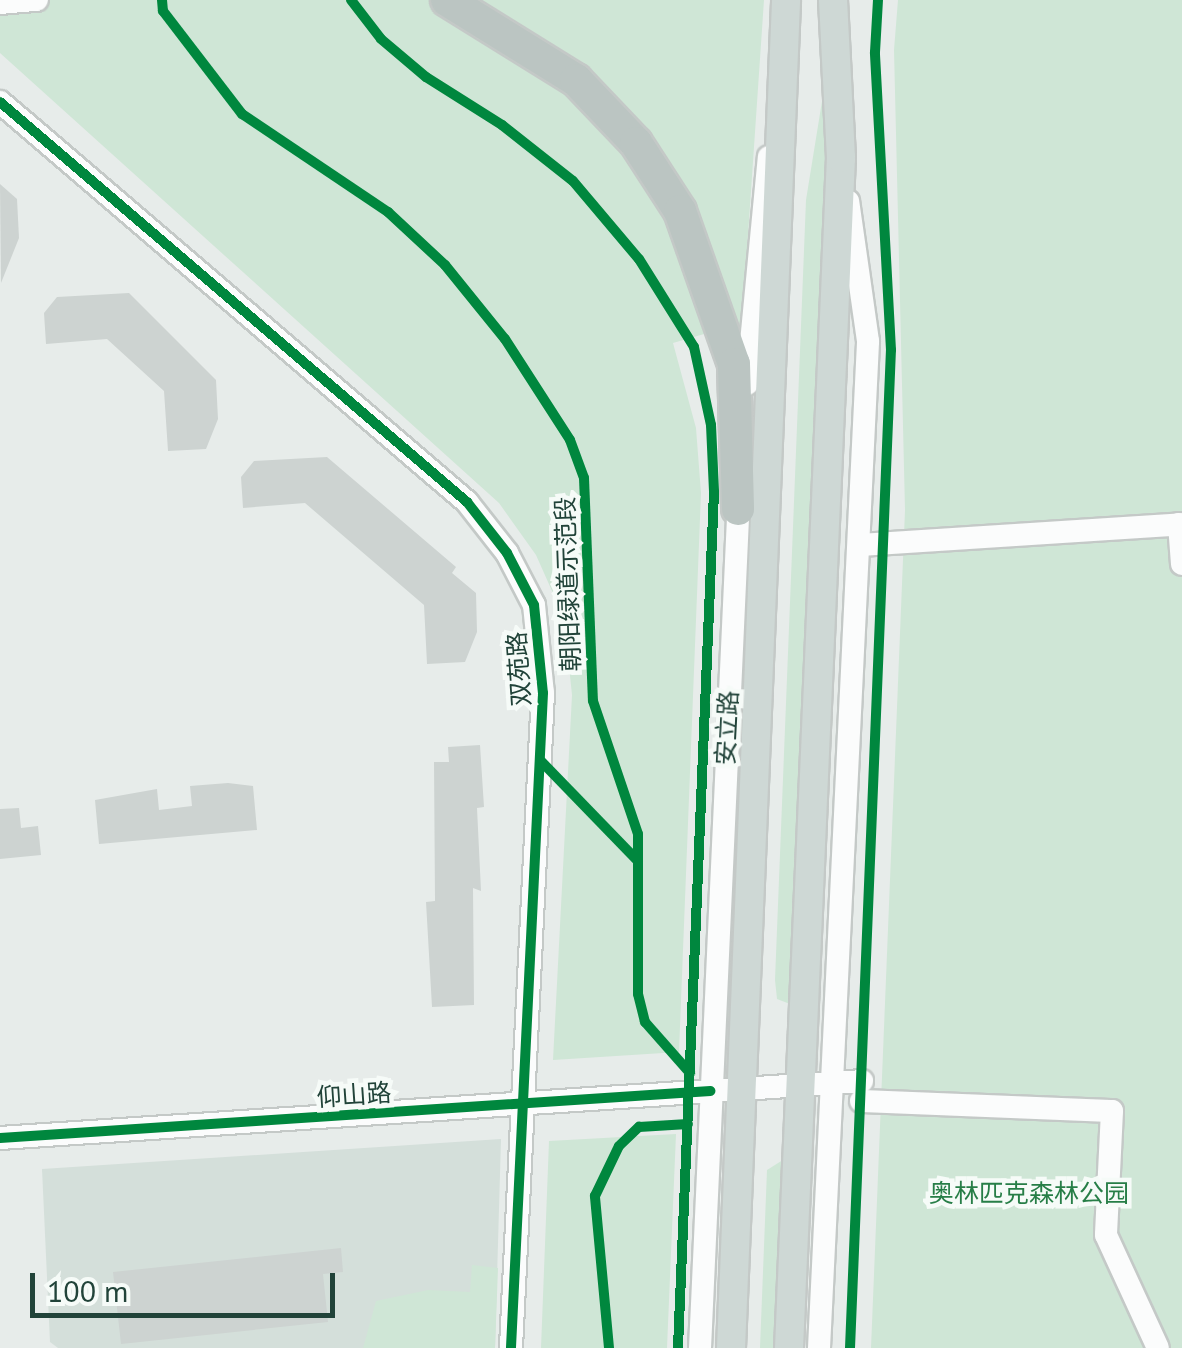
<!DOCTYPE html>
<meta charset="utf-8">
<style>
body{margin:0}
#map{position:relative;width:1182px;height:1348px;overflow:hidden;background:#e7ecea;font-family:"PT Sans","Noto Sans SC",sans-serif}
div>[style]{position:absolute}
.built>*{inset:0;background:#d4dfda}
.green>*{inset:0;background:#cfe6d6}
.building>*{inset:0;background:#cdd3d1}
.roads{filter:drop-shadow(2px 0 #c4c9c7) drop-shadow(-2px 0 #c4c9c7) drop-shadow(0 2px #c4c9c7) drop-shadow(0 -2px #c4c9c7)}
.minor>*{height:22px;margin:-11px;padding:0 11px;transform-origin:11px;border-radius:11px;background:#fbfcfc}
.major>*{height:28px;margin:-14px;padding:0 14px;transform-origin:14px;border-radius:14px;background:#ced8d5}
.highway>*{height:32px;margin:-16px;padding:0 16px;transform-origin:16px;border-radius:16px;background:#bbc5c2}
.cycleway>*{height:10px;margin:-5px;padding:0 5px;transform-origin:5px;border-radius:5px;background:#00873e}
span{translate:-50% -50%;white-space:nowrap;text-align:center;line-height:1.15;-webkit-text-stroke:9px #f6fbf8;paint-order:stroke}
.street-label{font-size:25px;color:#214339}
.park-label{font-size:25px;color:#277e47}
.scale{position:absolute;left:30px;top:1273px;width:305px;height:45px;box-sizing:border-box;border:5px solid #214339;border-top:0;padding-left:12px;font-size:30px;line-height:35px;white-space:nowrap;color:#214339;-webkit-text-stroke:8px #f6fbf8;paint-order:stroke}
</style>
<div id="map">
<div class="built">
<i style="clip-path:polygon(501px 1139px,495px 1348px,58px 1348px,50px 1342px,42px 1169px)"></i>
</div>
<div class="green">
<i style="clip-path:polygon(0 0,764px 0,742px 323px,673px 343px,696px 428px,701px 493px,679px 1052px,553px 1060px,572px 695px,564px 618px,536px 555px,499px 503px,0 53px)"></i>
<i style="clip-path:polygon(898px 0,1182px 0,1182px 1348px,871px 1348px,905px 510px,894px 50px)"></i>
<i style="clip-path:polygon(829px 58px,837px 157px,810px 994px,790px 1004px,777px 999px,775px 980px,806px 200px)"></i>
<i style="clip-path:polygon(676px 1134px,667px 1348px,541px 1348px,549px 1141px)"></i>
<i style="clip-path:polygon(786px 1158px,793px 1348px,760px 1348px,767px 1170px)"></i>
<i style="clip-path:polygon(472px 1265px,498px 1268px,495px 1348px,363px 1348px,376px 1301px,428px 1290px,470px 1292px)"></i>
</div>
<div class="building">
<i style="clip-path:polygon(0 184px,17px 199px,19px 238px,1px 283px)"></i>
<i style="clip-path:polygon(129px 293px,216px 380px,218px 419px,206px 449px,168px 451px,164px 391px,107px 339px,46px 344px,44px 313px,57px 297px)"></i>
<i style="clip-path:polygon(327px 457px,456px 567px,452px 573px,476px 593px,477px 632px,465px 662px,427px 664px,424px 605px,305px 503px,243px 508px,241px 477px,254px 461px)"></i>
<i style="clip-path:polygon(480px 745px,484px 807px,477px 808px,481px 891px,473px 888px,474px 1005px,432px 1007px,426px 902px,435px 901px,434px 762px,449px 762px,448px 747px)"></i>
<i style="clip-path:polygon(228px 783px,253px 786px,257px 830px,99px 844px,95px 800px,157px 789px,159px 810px,192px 806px,190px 786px)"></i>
<i style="clip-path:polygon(19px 808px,21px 828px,38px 826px,41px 855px,0 859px,0 809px)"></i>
<i style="clip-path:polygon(341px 1248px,343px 1272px,323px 1274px,328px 1322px,121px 1344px,113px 1272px)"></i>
</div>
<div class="roads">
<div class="minor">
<i style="left:0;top:3px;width:37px;rotate:-5deg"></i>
<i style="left:0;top:102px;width:615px;rotate:40.58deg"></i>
<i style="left:467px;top:502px;width:65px;rotate:51.9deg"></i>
<i style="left:507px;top:553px;width:59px;rotate:62.6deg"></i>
<i style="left:534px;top:605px;width:88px;rotate:84.2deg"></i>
<i style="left:543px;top:693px;width:656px;rotate:92.8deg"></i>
<i style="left:747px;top:384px;width:228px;rotate:-84.5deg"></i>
<i style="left:1179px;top:524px;width:40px;rotate:85.7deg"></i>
<i style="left:860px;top:545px;width:323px;rotate:-3.7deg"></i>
<i style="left:861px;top:1101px;width:251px;rotate:2.3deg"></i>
<i style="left:1112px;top:1111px;width:124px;rotate:92.8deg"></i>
<i style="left:1106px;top:1235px;width:124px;rotate:65.3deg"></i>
<i style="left:0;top:1138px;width:864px;rotate:-3.78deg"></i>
<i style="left:700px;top:1348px;width:854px;rotate:-87.38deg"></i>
<i style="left:819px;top:1348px;width:1008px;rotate:-87.21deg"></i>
<i style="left:868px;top:341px;width:141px;rotate:-98.1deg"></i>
</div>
<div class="major">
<i style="left:731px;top:1348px;width:1349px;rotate:-87.66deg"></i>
<i style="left:789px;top:1348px;width:1191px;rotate:-87.5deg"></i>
<i style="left:841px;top:158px;width:158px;rotate:-92.9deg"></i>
</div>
<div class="highway">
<i style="left:447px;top:0;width:152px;rotate:31.8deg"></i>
<i style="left:576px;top:80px;width:87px;rotate:46.4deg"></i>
<i style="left:636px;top:143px;width:81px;rotate:57.1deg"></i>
<i style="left:680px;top:211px;width:162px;rotate:70.6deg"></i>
<i style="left:734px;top:364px;width:145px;rotate:88.4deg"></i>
</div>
</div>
<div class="cycleway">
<i style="left:162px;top:0;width:11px;rotate:85deg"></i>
<i style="left:163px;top:11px;width:130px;rotate:52.5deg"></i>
<i style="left:242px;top:114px;width:176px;rotate:33.9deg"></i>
<i style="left:388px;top:212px;width:78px;rotate:42.9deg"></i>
<i style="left:445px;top:265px;width:95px;rotate:51deg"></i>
<i style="left:505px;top:339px;width:120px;rotate:57.2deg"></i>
<i style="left:570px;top:440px;width:40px;rotate:69.8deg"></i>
<i style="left:584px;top:478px;width:223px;rotate:87.7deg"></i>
<i style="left:593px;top:701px;width:140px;rotate:71.3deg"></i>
<i style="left:638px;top:834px;width:160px;rotate:90deg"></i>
<i style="left:638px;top:994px;width:29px;rotate:76deg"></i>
<i style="left:645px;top:1022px;width:68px;rotate:48.6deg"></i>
<i style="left:351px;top:0;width:49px;rotate:52.4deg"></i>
<i style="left:381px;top:39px;width:59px;rotate:40.2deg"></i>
<i style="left:426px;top:77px;width:90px;rotate:32.3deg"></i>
<i style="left:502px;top:125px;width:90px;rotate:38.3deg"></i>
<i style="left:573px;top:181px;width:102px;rotate:49.8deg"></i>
<i style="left:639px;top:259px;width:104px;rotate:58deg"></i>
<i style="left:694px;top:347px;width:80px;rotate:77.7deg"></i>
<i style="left:711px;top:425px;width:67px;rotate:87.4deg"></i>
<i style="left:714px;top:492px;width:857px;rotate:92.41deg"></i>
<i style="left:0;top:102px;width:615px;rotate:40.58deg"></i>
<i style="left:467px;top:502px;width:65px;rotate:51.9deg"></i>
<i style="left:507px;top:553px;width:59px;rotate:62.6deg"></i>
<i style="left:534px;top:605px;width:88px;rotate:84.2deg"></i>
<i style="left:543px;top:693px;width:656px;rotate:92.8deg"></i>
<i style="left:541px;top:761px;width:138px;rotate:45.9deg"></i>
<i style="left:0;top:1138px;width:712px;rotate:-3.79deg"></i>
<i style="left:609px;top:1348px;width:153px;rotate:-95.3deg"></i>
<i style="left:595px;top:1196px;width:55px;rotate:-64.4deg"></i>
<i style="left:619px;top:1146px;width:28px;rotate:-44deg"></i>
<i style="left:639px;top:1127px;width:49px;rotate:-3.5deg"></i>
<i style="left:850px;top:1348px;width:999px;rotate:-87.65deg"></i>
<i style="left:891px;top:350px;width:298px;rotate:-93.1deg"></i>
<i style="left:875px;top:52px;width:52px;rotate:-86.7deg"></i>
</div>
<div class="street-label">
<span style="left:568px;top:584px;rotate:-92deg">朝阳绿道示范段</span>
<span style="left:519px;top:669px;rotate:-94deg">双苑路</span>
<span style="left:727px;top:728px;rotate:-87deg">安立路</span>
<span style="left:354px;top:1095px;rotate:-4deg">仰山路</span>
</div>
<div class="park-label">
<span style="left:1029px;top:1193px">奥林匹克森林公园</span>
</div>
<div class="scale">100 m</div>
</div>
